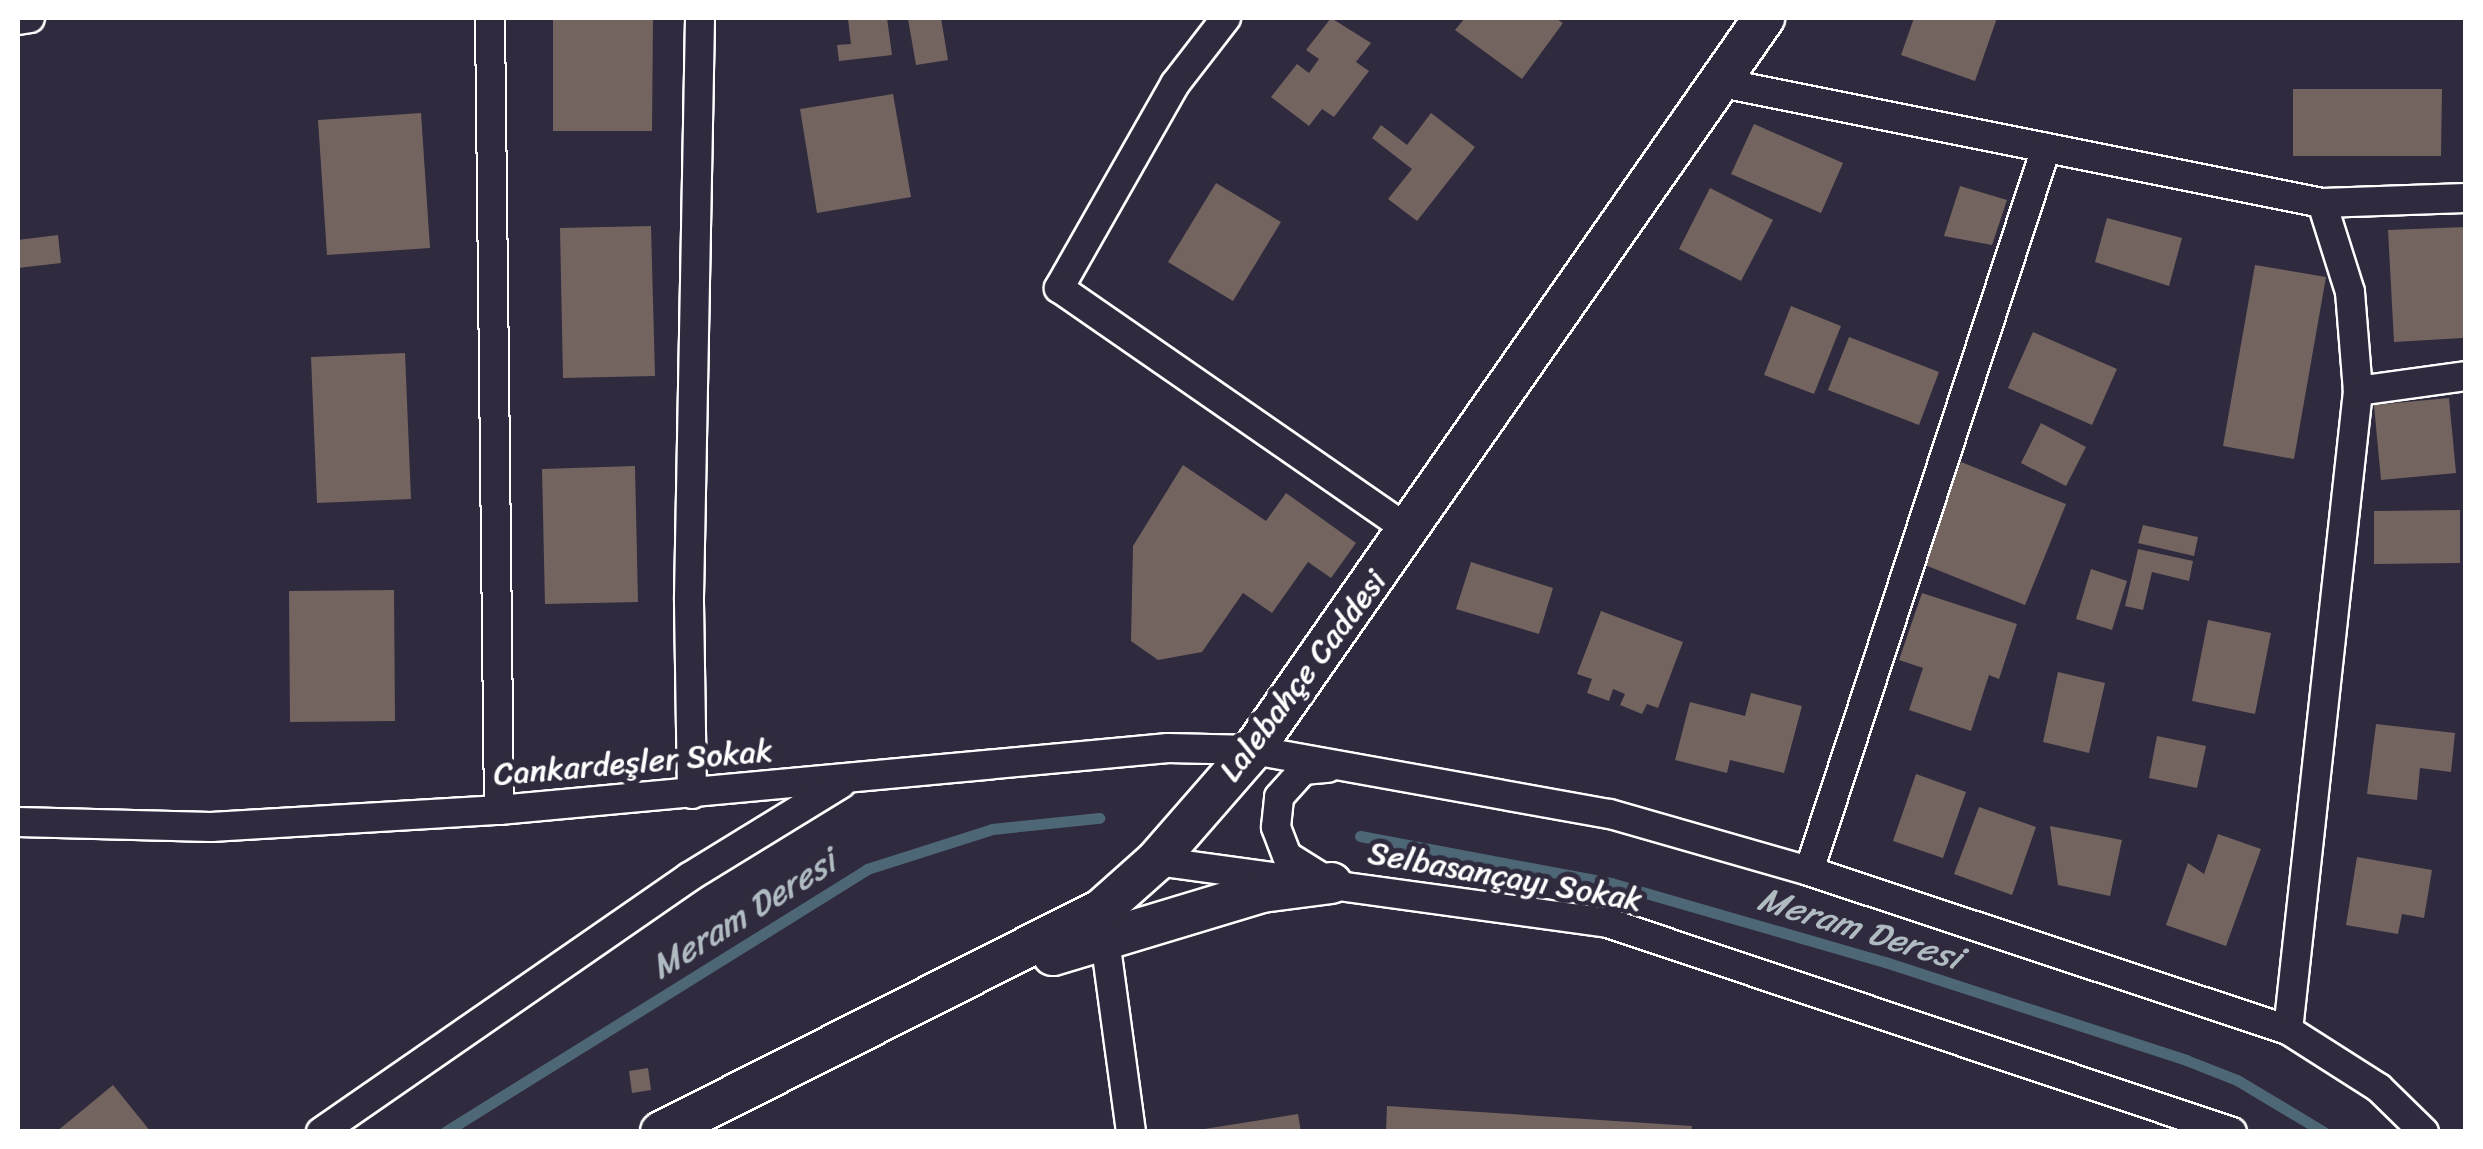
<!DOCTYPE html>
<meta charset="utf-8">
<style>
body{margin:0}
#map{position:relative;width:2483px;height:1149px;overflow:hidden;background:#2f2a3d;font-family:Sriracha,sans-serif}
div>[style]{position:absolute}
.stream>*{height:11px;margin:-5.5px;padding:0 5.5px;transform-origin:5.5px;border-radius:5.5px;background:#4d6776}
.building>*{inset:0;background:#736460}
.roads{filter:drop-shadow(2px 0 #fff) drop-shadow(-2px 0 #fff) drop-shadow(0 2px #fff) drop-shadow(0 -2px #fff)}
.street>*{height:28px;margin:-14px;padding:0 14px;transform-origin:14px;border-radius:14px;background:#2f2a3d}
.secondary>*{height:40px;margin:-20px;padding:0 20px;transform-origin:20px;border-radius:20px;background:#2f2a3d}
span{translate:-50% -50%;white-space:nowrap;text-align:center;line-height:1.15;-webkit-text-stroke:10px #2f2a3d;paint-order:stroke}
.street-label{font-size:32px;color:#fff}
.water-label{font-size:35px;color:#afbbc1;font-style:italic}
.frame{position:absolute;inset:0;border:20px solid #fff;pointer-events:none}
</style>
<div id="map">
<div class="stream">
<i style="left:1360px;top:836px;width:255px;rotate:10.6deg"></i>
<i style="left:1611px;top:883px;width:285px;rotate:16.1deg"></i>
<i style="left:1885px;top:962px;width:317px;rotate:18deg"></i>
<i style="left:2186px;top:1060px;width:55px;rotate:21.4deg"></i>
<i style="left:2237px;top:1080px;width:101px;rotate:30.9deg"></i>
<i style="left:445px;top:1132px;width:497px;rotate:-31.9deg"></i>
<i style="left:867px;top:869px;width:131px;rotate:-17.7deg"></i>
<i style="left:992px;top:829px;width:108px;rotate:-5.9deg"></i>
</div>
<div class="building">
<i style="clip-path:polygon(553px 18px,653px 18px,652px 131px,553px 131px)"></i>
<i style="clip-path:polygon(887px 18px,892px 55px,839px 61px,837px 45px,851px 44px,848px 19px)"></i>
<i style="clip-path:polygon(941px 18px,948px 60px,916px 65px,908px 19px)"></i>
<i style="clip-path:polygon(1331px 18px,1371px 43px,1356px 62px,1369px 71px,1334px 117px,1322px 109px,1309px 126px,1271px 97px,1297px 64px,1309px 73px,1319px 59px,1306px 50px)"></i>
<i style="clip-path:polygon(1465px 18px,1555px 18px,1563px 23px,1522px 79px,1455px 30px)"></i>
<i style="clip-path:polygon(1914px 18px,1997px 18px,1975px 81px,1901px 55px)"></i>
<i style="clip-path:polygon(2293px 89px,2442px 89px,2441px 156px,2293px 156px)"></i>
<i style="clip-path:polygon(893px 94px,911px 197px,817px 213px,800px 109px)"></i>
<i style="clip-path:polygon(421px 113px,430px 248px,327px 255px,318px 120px)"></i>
<i style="clip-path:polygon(1431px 113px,1475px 147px,1417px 221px,1388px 199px,1412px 169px,1372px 138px,1381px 125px,1407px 145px)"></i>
<i style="clip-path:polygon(1754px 124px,1843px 163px,1821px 213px,1731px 174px)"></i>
<i style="clip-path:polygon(1216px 183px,1281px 222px,1233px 301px,1168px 262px)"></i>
<i style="clip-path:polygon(1960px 186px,2007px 200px,1992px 245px,1944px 236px)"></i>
<i style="clip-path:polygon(1710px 188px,1773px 220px,1741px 281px,1679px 249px)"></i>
<i style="clip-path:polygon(2107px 218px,2182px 238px,2169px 286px,2095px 262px)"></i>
<i style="clip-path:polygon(651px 226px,655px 376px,563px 378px,560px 228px)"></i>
<i style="clip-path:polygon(2466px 227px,2463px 338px,2394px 342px,2388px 230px)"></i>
<i style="clip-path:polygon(58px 235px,61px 263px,18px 268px,18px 240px)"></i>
<i style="clip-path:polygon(2255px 265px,2326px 277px,2294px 459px,2223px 446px)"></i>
<i style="clip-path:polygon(1791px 306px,1841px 326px,1814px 394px,1764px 375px)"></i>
<i style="clip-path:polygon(2033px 332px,2117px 369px,2092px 425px,2008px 388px)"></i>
<i style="clip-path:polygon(1849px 337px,1939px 372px,1919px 425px,1828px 390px)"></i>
<i style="clip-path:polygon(405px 353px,411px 499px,317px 503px,311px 357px)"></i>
<i style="clip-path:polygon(2449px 398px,2456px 473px,2381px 480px,2374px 405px)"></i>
<i style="clip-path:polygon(2041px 423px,2086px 447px,2066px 486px,2021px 463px)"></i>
<i style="clip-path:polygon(1961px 462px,2066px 504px,2025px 605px,1920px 563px)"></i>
<i style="clip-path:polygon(1183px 465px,1266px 521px,1286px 493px,1356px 543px,1331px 578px,1308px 562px,1272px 613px,1243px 593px,1202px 652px,1158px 660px,1131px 641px,1133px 546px)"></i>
<i style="clip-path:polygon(635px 466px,638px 602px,545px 604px,542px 469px)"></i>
<i style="clip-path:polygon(2460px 510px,2460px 563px,2374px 564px,2374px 511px)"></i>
<i style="clip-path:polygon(2143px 525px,2198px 537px,2194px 556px,2138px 543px)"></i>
<i style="clip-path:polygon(2138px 549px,2193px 561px,2189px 581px,2152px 572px,2143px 610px,2125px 606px)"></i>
<i style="clip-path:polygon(1471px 562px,1553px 588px,1539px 634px,1456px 609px)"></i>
<i style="clip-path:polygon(2091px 569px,2127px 581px,2112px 630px,2076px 619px)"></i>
<i style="clip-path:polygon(394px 590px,395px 721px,290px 722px,289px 591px)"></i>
<i style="clip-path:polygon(1922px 593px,2017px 624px,1999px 679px,1989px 675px,1971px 731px,1909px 710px,1923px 668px,1899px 660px)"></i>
<i style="clip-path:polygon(1601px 611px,1683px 642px,1658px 708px,1647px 704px,1642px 714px,1620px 705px,1625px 694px,1613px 689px,1609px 701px,1587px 693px,1592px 679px,1577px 674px)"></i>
<i style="clip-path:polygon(2208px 620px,2271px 633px,2255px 714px,2192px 701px)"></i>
<i style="clip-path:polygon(2058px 672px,2105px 683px,2089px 753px,2043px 742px)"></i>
<i style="clip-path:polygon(1751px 693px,1802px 706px,1784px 773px,1730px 760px,1727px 773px,1675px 760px,1690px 702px,1745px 716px)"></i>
<i style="clip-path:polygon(2376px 724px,2455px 733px,2451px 772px,2420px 768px,2417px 800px,2367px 794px)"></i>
<i style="clip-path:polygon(2157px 736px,2206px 746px,2197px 788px,2149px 778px)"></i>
<i style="clip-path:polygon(1916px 774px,1966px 792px,1943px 858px,1893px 841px)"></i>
<i style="clip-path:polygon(1979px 807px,2036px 827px,2012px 895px,1954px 874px)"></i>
<i style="clip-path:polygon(2050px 826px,2122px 840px,2110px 896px,2058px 885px)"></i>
<i style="clip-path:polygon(2218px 834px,2261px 849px,2226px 946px,2166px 925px,2188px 863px,2204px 874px)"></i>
<i style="clip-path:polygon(2357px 857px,2432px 870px,2424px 918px,2402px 914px,2398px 934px,2346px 925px)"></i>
<i style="clip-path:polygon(648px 1068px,651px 1090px,632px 1093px,629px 1071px)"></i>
<i style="clip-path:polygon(113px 1085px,151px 1132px,56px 1132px)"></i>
<i style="clip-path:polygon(1387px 1106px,1692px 1126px,1691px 1132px,1386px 1132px)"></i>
<i style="clip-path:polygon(1298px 1114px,1301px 1132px,1205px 1132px,1204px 1129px)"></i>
</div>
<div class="roads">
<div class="street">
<i style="left:490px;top:18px;width:792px;rotate:89.35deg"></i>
<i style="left:1226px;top:18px;width:83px;rotate:127.7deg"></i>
<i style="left:1175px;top:84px;width:235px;rotate:119.6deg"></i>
<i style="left:1059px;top:288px;width:427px;rotate:34.7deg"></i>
<i style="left:18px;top:20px;width:12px;rotate:-9deg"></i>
<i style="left:1717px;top:82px;width:617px;rotate:11.31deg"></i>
<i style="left:2322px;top:203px;width:93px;rotate:72.5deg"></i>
<i style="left:2350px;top:292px;width:99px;rotate:85.4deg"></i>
<i style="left:2358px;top:391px;width:643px;rotate:96.25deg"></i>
<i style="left:2322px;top:203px;width:144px;rotate:-2deg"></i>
<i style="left:2358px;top:391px;width:109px;rotate:-7.9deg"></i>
<i style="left:692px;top:794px;width:197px;rotate:-90.9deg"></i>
<i style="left:689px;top:597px;width:579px;rotate:-88.91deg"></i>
<i style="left:18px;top:822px;width:193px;rotate:1.5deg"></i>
<i style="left:211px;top:827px;width:289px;rotate:-3.4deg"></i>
<i style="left:499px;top:810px;width:672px;rotate:-5.29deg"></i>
<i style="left:1168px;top:748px;width:85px;rotate:1.3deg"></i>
<i style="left:1253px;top:750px;width:363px;rotate:10.2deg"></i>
<i style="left:1610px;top:814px;width:207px;rotate:16deg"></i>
<i style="left:1809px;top:871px;width:505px;rotate:18.36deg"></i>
<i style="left:2288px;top:1030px;width:108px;rotate:32.5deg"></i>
<i style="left:2379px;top:1088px;width:63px;rotate:44.4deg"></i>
<i style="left:1156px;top:861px;width:456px;rotate:7.8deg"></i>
<i style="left:1608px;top:923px;width:658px;rotate:18.52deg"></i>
<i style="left:1809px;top:871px;width:761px;rotate:-71.85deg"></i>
<i style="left:1321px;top:877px;width:40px;rotate:-148deg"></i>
<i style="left:1287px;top:856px;width:31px;rotate:-111deg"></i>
<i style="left:1276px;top:827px;width:30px;rotate:-84deg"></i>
<i style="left:1279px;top:797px;width:36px;rotate:-48deg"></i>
<i style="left:1303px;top:770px;width:25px;rotate:-5deg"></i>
<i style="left:1103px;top:925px;width:209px;rotate:82.3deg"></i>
<i style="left:321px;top:1132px;width:448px;rotate:-34.7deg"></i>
<i style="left:689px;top:877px;width:178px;rotate:-31.5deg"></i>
</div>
<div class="secondary">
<i style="left:1053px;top:955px;width:218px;rotate:-16.8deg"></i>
<i style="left:1262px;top:892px;width:70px;rotate:-7.4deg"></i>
<i style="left:661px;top:1132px;width:493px;rotate:-26.8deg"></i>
<i style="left:1101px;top:910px;width:74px;rotate:-41.7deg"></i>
<i style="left:1156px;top:861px;width:147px;rotate:-48.9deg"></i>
<i style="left:1253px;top:750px;width:893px;rotate:-55.08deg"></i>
</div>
</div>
<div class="street-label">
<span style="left:1303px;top:676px;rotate:-53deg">Lalebahçe Caddesi</span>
<span style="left:633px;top:763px;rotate:-5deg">Cankardeşler Sokak</span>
<span style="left:1505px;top:877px;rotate:10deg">Selbasançayı Sokak</span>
</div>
<div class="water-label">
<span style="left:743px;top:914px;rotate:-32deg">Meram Deresi</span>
<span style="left:1860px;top:928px;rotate:17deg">Meram Deresi</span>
</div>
<div class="frame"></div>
</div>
